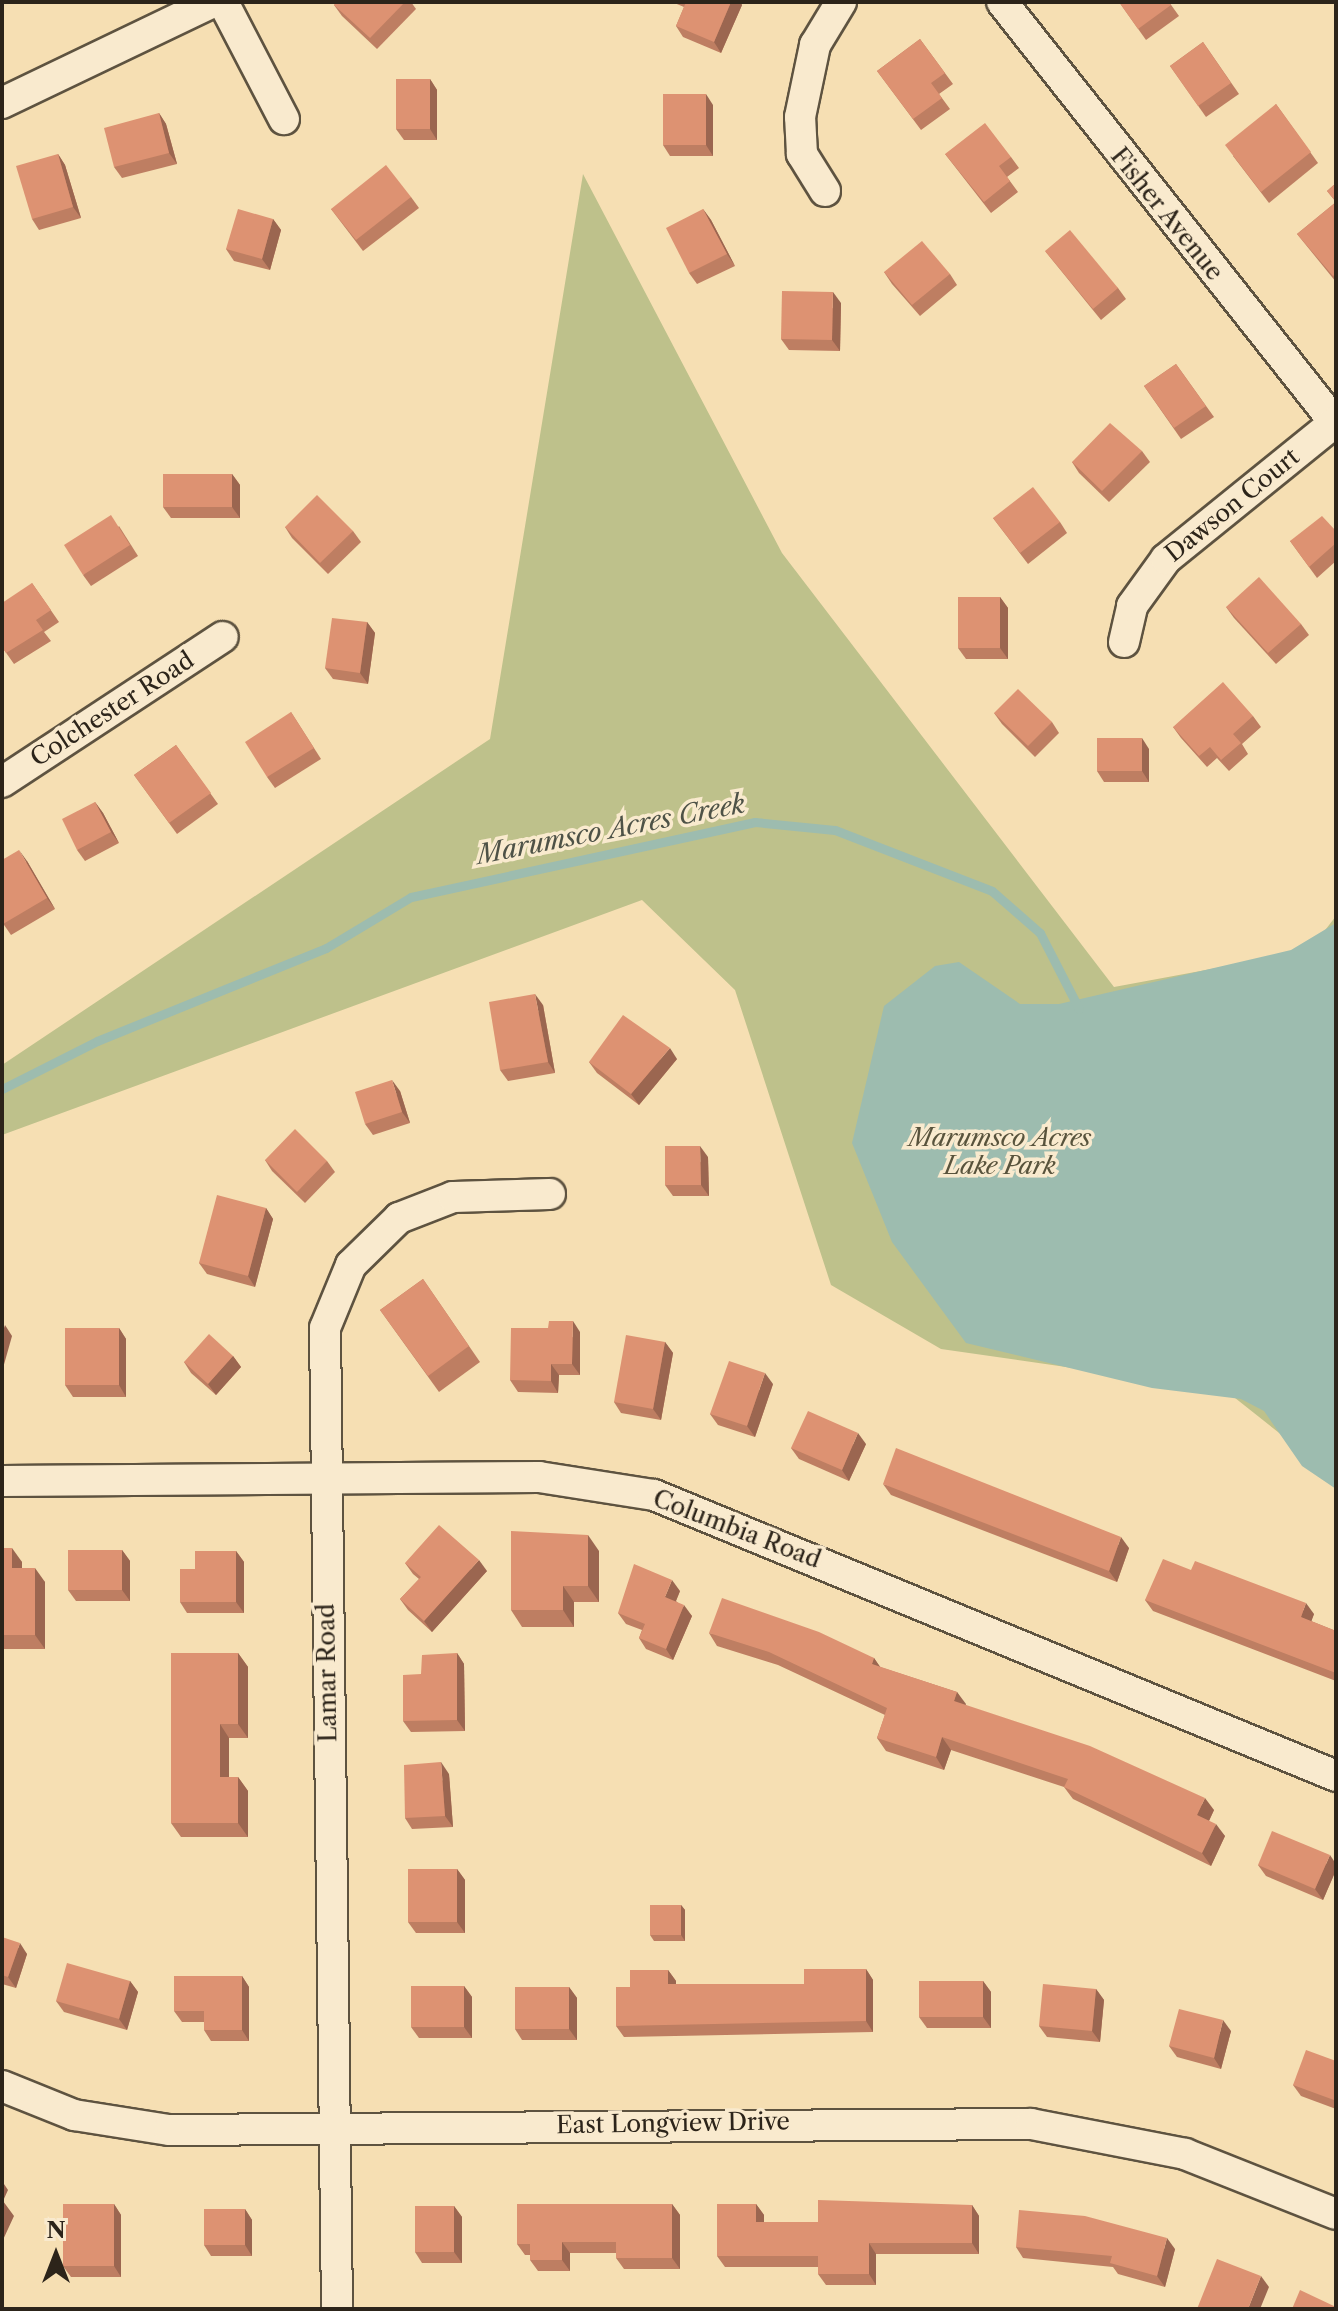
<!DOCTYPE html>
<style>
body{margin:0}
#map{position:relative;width:1338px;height:2311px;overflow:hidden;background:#f6dfb3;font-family:"Libre Caslon Text",serif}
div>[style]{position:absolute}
.green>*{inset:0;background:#bec18b}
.water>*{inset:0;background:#9dbcaf}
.stream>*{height:9px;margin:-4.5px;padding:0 4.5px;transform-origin:4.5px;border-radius:4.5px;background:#9dbcaf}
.roads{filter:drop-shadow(2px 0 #5e5340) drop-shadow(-2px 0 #5e5340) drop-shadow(0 2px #5e5340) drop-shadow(0 -2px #5e5340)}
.street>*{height:30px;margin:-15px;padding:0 15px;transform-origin:15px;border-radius:15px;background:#f9eace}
.wall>*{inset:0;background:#be7e62}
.shaded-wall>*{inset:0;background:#9b6650}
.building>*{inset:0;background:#dd9272}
span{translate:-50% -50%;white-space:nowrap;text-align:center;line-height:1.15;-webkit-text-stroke:7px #f9eace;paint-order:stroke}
.street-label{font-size:24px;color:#2c241a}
.park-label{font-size:24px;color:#58533c;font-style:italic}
.water-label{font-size:26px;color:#4e5247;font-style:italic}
.frame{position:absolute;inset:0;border:4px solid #2c241a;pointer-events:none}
.north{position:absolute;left:16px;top:2215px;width:80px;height:80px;-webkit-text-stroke:6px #f9eace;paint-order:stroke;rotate:0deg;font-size:22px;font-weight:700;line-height:32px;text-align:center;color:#2c241a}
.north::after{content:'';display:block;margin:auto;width:28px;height:36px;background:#2c241a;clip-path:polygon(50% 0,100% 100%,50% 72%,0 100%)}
</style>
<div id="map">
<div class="green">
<i style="clip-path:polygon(583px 174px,782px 553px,1114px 987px,1309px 951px,1336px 916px,1336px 1478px,1225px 1390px,941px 1349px,831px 1285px,735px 990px,642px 900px,2px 1135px,2px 1065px,490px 739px)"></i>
</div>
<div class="water">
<i style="clip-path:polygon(1336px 923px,1336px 1489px,1302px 1466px,1264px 1411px,1241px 1399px,1152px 1388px,966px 1343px,892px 1242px,852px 1143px,884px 1006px,935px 966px,959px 962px,1020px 1004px,1059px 1004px,1291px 950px)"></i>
</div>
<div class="stream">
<i style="left:2px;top:1089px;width:106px;rotate:-26.8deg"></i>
<i style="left:97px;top:1041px;width:247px;rotate:-22.1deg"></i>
<i style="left:326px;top:948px;width:99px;rotate:-31deg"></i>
<i style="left:411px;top:897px;width:352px;rotate:-12.3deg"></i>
<i style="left:755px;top:822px;width:80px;rotate:5.7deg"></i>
<i style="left:835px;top:830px;width:168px;rotate:21.2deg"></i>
<i style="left:992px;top:891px;width:64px;rotate:41.2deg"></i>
<i style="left:1040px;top:933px;width:85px;rotate:62.8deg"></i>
</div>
<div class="roads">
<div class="street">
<i style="left:223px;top:2px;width:132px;rotate:62.5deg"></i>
<i style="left:1002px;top:2px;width:538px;rotate:51.64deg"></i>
<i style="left:2px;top:103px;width:234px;rotate:-25.6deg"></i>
<i style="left:825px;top:191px;width:44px;rotate:-121.9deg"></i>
<i style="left:802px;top:154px;width:37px;rotate:-93deg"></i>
<i style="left:800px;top:117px;width:74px;rotate:-78.2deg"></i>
<i style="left:815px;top:45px;width:50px;rotate:-58.8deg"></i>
<i style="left:1124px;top:642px;width:37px;rotate:-77deg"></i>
<i style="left:1132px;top:606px;width:58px;rotate:-54.1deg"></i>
<i style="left:1166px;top:559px;width:218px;rotate:-39deg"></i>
<i style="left:2px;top:782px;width:264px;rotate:-33.3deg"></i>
<i style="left:2px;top:1481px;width:537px;rotate:-0.43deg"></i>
<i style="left:539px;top:1477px;width:116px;rotate:8.9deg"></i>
<i style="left:654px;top:1495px;width:738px;rotate:22.39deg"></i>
<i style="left:2px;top:2086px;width:78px;rotate:21.9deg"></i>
<i style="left:74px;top:2115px;width:96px;rotate:9deg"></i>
<i style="left:169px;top:2130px;width:862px;rotate:-0.4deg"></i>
<i style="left:1031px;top:2124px;width:157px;rotate:11deg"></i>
<i style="left:1185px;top:2154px;width:162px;rotate:21.7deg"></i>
<i style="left:337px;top:2309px;width:981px;rotate:-90.7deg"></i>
<i style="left:325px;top:1328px;width:68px;rotate:-67.6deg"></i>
<i style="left:351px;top:1265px;width:67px;rotate:-44.4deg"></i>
<i style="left:399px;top:1218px;width:58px;rotate:-21.3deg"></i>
<i style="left:453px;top:1197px;width:97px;rotate:-1.8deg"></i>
</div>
</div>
<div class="wall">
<i style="clip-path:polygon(337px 2px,411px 2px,416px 9px,377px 49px,342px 16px,334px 5px)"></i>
<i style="clip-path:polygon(672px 2px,740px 2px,742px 5px,721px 53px,683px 37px,676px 26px,684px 7px)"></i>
<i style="clip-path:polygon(1119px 2px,1169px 2px,1179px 16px,1146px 40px)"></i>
<i style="clip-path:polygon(920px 39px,953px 84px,939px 94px,950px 109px,921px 130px,877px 71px)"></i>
<i style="clip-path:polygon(1203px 42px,1239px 94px,1206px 117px,1170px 66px)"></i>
<i style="clip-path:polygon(430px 79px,437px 90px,437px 140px,404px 140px,396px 129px)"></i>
<i style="clip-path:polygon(1276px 104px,1318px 163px,1269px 203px,1233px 156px)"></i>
<i style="clip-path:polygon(713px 105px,713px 156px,670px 156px,663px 145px)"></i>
<i style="clip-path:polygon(159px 113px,166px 124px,177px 164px,122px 178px,114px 167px)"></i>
<i style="clip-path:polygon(58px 154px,65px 165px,81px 218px,39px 230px,32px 219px)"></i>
<i style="clip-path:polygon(945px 154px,1011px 157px,1019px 168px,1007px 177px,1018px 192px,991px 213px)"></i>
<i style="clip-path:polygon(1336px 183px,1336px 282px,1297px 234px,1336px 202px,1327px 191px)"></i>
<i style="clip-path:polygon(411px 197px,419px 208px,363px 251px,331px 209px)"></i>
<i style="clip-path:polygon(703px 209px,711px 220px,735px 266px,697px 284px,689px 273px)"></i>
<i style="clip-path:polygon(273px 219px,281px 230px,270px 270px,234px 261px,226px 249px)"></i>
<i style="clip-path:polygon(1045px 251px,1118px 288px,1126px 299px,1101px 320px)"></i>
<i style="clip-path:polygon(884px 272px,950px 274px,957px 285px,920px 316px,892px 284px)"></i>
<i style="clip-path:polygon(841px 303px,840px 351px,789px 350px,781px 339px)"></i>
<i style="clip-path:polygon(1176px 364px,1214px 417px,1181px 439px,1144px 386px)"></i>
<i style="clip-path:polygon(1142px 451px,1150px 462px,1109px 502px,1079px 473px,1072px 462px)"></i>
<i style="clip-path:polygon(232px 474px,240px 485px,240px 518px,171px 518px,163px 507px)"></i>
<i style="clip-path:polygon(993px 518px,1060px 522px,1067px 533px,1028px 564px)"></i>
<i style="clip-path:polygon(119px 526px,138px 556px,91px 586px,83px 575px)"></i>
<i style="clip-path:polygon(285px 527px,353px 531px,361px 542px,328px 574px,292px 538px)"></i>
<i style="clip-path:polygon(1336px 531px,1336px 561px,1317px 578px,1290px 541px)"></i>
<i style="clip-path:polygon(32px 583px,59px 622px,44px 632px,51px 641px,14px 664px,2px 647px)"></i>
<i style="clip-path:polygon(1000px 597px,1008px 608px,1008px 659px,966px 659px,958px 648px)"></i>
<i style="clip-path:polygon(1226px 607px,1301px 624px,1309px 635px,1276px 664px,1234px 618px)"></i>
<i style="clip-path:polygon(367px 622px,375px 633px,368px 684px,333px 679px,325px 668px)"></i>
<i style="clip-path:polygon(291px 712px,321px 759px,275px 788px,267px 777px)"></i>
<i style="clip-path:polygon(994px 713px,1052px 722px,1059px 733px,1035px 757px,1002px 724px)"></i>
<i style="clip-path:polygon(1253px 716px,1261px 727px,1242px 744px,1248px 754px,1229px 771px,1217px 758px,1207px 767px,1181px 738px,1173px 727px)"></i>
<i style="clip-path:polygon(176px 745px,218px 804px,177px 834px,134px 775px)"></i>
<i style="clip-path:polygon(1149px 749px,1149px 782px,1104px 782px,1097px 771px)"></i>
<i style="clip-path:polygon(95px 802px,103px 813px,119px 843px,85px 861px,77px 850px)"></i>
<i style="clip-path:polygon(27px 861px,55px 909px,11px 935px,2px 922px)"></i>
<i style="clip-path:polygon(543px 1005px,555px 1073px,508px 1081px,500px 1070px)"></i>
<i style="clip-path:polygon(677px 1059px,639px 1105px,597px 1073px,589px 1062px)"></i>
<i style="clip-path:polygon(400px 1091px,410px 1123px,373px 1135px,365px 1124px)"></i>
<i style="clip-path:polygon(708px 1157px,709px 1196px,673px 1196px,665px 1185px)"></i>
<i style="clip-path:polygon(265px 1160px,327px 1161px,335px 1172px,305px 1203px,272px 1171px)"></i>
<i style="clip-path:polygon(266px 1208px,273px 1219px,255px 1287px,207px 1274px,199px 1263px)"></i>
<i style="clip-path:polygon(423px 1279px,480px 1362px,439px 1392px,380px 1310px)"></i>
<i style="clip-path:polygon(119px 1328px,126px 1339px,126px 1397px,73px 1397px,65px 1385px)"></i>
<i style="clip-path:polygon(580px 1332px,580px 1375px,559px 1375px,558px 1393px,518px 1392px,510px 1380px)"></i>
<i style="clip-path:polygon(665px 1342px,673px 1353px,661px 1420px,621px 1413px,614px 1402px)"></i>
<i style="clip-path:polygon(233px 1356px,241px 1367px,216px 1395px,191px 1373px,184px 1362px)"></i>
<i style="clip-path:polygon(773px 1384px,755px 1437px,718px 1425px,710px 1414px)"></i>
<i style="clip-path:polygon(866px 1444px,849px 1481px,799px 1459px,791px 1448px)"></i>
<i style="clip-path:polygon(883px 1484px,1129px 1548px,1117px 1582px,891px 1495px)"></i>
<i style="clip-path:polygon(2px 1548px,22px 1562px,22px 1568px,45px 1582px,45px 1649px,2px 1649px)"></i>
<i style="clip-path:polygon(122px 1550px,130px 1561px,130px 1601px,76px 1601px,68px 1590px)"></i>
<i style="clip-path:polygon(236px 1551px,244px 1562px,244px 1613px,187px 1613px,180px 1602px,195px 1569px)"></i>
<i style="clip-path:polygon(599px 1551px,599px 1602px,574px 1602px,574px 1627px,522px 1627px,511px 1610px)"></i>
<i style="clip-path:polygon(405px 1563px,487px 1571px,432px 1632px,408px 1610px,400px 1599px,419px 1579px,413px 1574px)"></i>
<i style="clip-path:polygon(1191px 1570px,1314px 1614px,1311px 1621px,1336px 1631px,1336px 1681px,1153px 1611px,1145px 1600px)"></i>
<i style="clip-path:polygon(680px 1591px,676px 1601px,692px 1616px,673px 1660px,646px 1649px,639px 1638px,642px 1630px,626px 1624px,618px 1613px)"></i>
<i style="clip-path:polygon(709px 1633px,874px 1658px,880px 1667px,957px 1692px,965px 1705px,1214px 1810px,1209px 1821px,1225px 1836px,1211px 1866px,1073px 1799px,1064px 1787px,951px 1750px,944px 1770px,886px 1751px,877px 1738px,885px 1715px,778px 1665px,717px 1646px)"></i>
<i style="clip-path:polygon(238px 1653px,248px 1667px,248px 1738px,229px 1738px,229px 1777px,238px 1777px,248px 1791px,248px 1837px,181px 1837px,171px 1823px)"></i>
<i style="clip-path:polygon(457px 1653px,464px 1664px,465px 1731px,411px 1732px,403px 1721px,421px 1674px)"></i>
<i style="clip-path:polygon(449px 1774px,453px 1827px,412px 1829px,405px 1818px)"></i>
<i style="clip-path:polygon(1336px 1864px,1336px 1870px,1323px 1900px,1266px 1876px,1258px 1865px)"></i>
<i style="clip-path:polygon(457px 1869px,465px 1880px,465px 1933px,416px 1933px,408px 1922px)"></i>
<i style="clip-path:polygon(681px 1905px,685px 1910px,685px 1941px,654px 1941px,650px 1935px)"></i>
<i style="clip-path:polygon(2px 1937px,27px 1954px,16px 1988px,2px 1984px)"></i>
<i style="clip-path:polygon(866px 1969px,873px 1980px,873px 2032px,624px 2037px,616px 2026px,630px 1987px,668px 1970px,676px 1981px,676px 1984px,804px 1984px)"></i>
<i style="clip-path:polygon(242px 1976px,249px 1987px,249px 2041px,211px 2041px,204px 2030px,204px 2022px,182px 2022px,174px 2011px)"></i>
<i style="clip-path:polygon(130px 1981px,138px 1992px,127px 2030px,64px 2012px,56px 2001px)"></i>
<i style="clip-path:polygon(983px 1981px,991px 1992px,991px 2028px,927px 2028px,919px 2017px)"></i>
<i style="clip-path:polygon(464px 1986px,472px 1997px,472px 2038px,419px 2038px,411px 2027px)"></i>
<i style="clip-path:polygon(569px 1987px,577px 1998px,577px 2040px,522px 2040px,515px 2029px)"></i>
<i style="clip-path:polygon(1096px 1989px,1104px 2000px,1100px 2042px,1047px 2037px,1039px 2026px)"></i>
<i style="clip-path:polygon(1231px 2031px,1221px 2069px,1177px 2057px,1169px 2046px)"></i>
<i style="clip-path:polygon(1336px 2061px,1336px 2109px,1301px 2096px,1293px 2085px)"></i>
<i style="clip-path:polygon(114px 2204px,121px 2215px,121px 2277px,71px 2277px,63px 2266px)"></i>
<i style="clip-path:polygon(672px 2204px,680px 2215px,680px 2269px,624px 2269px,616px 2258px,616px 2253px,570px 2253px,570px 2271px,538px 2271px,530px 2260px,530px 2255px,525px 2255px,517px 2244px)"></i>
<i style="clip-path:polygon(756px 2204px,764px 2215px,764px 2222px,818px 2222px,972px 2205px,979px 2216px,979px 2254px,876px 2254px,876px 2285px,826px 2285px,818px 2274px,818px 2267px,725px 2267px,717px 2256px)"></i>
<i style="clip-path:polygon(454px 2206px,462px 2217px,462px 2263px,422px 2263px,415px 2252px)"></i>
<i style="clip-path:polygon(245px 2209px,252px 2220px,252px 2256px,211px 2256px,204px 2245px)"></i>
<i style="clip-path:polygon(1016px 2247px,1175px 2249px,1165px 2287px,1118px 2274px,1113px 2267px,1023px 2258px)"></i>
</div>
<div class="shaded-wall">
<i style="clip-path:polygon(731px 2px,740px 2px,742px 5px,721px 53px,714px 42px)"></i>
<i style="clip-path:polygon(430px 79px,437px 90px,437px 140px,430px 129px)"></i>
<i style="clip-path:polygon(706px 94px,713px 105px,713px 156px,706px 145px)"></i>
<i style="clip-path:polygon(159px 113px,166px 124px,177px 164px,169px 153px)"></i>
<i style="clip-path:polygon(58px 154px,65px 165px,81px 218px,73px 207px)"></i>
<i style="clip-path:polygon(703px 209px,711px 220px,735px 266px,727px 254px)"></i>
<i style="clip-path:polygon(273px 219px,281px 230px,270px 270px,262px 259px)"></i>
<i style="clip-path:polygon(833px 292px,841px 303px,840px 351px,832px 340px)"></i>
<i style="clip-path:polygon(232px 474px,240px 485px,240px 518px,232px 507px)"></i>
<i style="clip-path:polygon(1000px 597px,1008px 608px,1008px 659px,1000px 648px)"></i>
<i style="clip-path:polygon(367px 622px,375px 633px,368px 684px,360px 673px)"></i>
<i style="clip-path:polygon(1142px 738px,1149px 749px,1149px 782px,1142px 771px)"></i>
<i style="clip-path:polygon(95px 802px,103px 813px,119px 843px,111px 832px)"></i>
<i style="clip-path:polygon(19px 850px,27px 861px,55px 909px,47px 898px)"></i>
<i style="clip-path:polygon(535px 994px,543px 1005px,555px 1073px,548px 1062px)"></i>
<i style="clip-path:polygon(670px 1048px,677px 1059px,639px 1105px,631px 1094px)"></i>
<i style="clip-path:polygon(392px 1080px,400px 1091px,410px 1123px,402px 1112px)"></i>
<i style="clip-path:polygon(700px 1146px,708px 1157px,709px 1196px,701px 1185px)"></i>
<i style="clip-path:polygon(266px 1208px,273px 1219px,255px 1287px,248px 1276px)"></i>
<i style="clip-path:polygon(573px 1321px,580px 1332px,580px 1375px,572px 1364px)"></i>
<i style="clip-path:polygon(5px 1325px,12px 1336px,3px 1368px,2px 1334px)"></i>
<i style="clip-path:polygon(119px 1328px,126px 1339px,126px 1397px,119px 1385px)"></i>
<i style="clip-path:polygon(665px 1342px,673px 1353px,661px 1420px,653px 1409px)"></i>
<i style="clip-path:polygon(233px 1356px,241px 1367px,216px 1395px,208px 1384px)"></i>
<i style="clip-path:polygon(551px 1364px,559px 1375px,558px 1393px,551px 1381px)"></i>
<i style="clip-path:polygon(765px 1373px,773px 1384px,755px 1437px,747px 1426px)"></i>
<i style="clip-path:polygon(858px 1433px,866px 1444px,849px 1481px,842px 1470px)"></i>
<i style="clip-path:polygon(588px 1535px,599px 1551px,599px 1602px,588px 1586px)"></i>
<i style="clip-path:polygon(1121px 1537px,1129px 1548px,1117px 1582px,1109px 1571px)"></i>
<i style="clip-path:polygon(12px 1548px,22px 1562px,22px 1582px,12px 1568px)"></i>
<i style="clip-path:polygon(122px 1550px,130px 1561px,130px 1601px,122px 1590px)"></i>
<i style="clip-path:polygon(236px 1551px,244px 1562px,244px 1613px,236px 1602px)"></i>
<i style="clip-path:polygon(479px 1560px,487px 1571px,432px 1632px,424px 1621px)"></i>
<i style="clip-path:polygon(35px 1568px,45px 1582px,45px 1649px,35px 1635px)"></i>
<i style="clip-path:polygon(672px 1580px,680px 1591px,673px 1608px,665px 1597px)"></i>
<i style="clip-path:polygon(563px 1586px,574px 1602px,574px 1627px,563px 1610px)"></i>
<i style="clip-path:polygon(1306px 1603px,1314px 1614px,1309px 1628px,1301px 1617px)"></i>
<i style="clip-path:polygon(684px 1605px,692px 1616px,673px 1660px,666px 1649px)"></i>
<i style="clip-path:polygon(238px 1653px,248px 1667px,248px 1738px,238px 1724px)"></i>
<i style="clip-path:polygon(457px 1653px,464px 1664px,465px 1731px,457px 1720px)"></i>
<i style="clip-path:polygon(874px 1658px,883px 1671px,872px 1664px)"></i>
<i style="clip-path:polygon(957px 1692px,966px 1704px,963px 1714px,954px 1701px)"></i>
<i style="clip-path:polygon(220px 1724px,229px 1738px,229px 1791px,220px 1777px)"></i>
<i style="clip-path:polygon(942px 1737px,951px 1750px,944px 1770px,936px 1757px)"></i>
<i style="clip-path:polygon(441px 1762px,449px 1774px,453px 1827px,445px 1816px)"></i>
<i style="clip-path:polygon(238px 1777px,248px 1791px,248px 1837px,238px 1823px)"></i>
<i style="clip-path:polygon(1205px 1798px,1214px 1810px,1206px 1827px,1197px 1815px)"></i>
<i style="clip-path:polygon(1216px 1824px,1225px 1836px,1211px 1866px,1202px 1853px)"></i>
<i style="clip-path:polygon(1330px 1855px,1336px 1864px,1336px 1870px,1323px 1900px,1315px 1889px)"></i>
<i style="clip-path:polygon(457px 1869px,465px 1880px,465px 1933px,457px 1922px)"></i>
<i style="clip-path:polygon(681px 1905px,685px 1910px,685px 1941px,681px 1935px)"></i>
<i style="clip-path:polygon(20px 1943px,27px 1954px,16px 1988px,8px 1977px)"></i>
<i style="clip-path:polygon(866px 1969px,873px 1980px,873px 2032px,866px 2021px)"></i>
<i style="clip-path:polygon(668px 1970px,676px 1981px,676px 1995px,668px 1984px)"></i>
<i style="clip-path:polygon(242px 1976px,249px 1987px,249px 2041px,242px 2030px)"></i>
<i style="clip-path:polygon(130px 1981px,138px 1992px,127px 2030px,119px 2019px)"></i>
<i style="clip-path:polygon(983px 1981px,991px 1992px,991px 2028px,983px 2017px)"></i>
<i style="clip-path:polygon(464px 1986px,472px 1997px,472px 2038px,464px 2027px)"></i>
<i style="clip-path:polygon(569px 1987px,577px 1998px,577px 2040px,569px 2029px)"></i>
<i style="clip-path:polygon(1096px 1989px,1104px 2000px,1100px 2042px,1092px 2031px)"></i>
<i style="clip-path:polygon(1223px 2020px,1231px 2031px,1221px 2069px,1214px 2058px)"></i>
<i style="clip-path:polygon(2px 2181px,8px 2190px,3px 2201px,14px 2216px,2px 2242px)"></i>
<i style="clip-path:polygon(114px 2204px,121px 2215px,121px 2277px,114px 2266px)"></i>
<i style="clip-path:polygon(672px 2204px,680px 2215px,680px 2269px,672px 2258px)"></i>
<i style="clip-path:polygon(756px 2204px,764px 2215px,764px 2233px,756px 2222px)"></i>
<i style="clip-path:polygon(972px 2205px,979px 2216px,979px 2254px,972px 2243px)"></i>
<i style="clip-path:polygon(454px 2206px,462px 2217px,462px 2263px,454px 2252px)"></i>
<i style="clip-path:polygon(245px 2209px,252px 2220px,252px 2256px,245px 2245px)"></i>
<i style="clip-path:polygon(1167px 2238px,1175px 2249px,1165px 2287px,1157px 2276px)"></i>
<i style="clip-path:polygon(562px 2242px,570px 2253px,570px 2271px,562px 2260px)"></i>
<i style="clip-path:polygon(869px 2243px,876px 2254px,876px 2285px,869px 2274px)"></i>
<i style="clip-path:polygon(1261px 2276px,1269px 2287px,1260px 2309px,1248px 2309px)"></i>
</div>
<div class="building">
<i style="clip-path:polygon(337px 2px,405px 2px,370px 38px,334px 5px)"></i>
<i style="clip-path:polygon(686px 2px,731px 2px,714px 42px,676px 26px)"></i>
<i style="clip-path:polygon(1119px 2px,1169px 2px,1171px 5px,1138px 29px)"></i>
<i style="clip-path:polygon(920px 39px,945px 73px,931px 83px,942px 98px,913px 119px,877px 71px)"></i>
<i style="clip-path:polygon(1203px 42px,1231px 83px,1198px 106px,1170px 66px)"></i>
<i style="clip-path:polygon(396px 79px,430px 79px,430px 129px,396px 129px)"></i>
<i style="clip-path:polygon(663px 94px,706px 94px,706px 145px,663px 145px)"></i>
<i style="clip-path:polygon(1276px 104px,1311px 152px,1261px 192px,1225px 145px)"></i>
<i style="clip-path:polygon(159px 113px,169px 153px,114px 167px,104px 128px)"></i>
<i style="clip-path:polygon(985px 123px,1011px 157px,999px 166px,1010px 181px,984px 202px,945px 154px)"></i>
<i style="clip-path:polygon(58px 154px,73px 207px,32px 219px,16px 166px)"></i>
<i style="clip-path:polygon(386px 165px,411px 197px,356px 240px,331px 209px)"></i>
<i style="clip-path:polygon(1336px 183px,1336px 202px,1327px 191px)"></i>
<i style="clip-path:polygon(1336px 202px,1336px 274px,1333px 276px,1297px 234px)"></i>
<i style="clip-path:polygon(238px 209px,273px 219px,262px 259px,226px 249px)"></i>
<i style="clip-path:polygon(703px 209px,727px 254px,689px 273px,666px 228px)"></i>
<i style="clip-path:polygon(1070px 230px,1118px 288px,1093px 309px,1045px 251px)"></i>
<i style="clip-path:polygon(922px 241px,950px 274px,912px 305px,884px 272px)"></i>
<i style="clip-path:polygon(782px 291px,833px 292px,832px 340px,781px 339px)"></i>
<i style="clip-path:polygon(1176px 364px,1206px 406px,1174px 428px,1144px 386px)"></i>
<i style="clip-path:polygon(1110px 423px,1142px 451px,1102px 491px,1072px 462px)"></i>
<i style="clip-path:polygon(163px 474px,232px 474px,232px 507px,163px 507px)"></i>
<i style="clip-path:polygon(1033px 487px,1060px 522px,1020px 553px,993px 518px)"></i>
<i style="clip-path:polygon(317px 495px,353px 531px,320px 563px,285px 527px)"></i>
<i style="clip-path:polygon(111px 515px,130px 545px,83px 575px,64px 545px)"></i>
<i style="clip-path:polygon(1322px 516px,1336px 531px,1336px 543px,1309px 567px,1290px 541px)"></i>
<i style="clip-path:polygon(1259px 577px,1301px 624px,1268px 653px,1226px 607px)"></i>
<i style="clip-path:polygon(32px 583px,51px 610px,36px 620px,43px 630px,6px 653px,2px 647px,2px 603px)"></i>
<i style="clip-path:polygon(958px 597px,1000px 597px,1000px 648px,958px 648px)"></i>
<i style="clip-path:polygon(332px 618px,367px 622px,360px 673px,325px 668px)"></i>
<i style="clip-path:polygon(1223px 682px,1253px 716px,1233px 734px,1241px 743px,1221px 760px,1210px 747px,1199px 756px,1173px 727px)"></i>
<i style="clip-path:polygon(1018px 689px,1052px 722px,1028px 746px,994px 713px)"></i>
<i style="clip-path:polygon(291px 712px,314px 748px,267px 777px,245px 742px)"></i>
<i style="clip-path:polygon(1097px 738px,1142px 738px,1142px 771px,1097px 771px)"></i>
<i style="clip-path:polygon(176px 745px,211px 793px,169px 823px,134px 775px)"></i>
<i style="clip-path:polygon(95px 802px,111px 832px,77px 850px,62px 819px)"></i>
<i style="clip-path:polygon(19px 850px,47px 898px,3px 924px,2px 922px,2px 860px)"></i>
<i style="clip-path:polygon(535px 994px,548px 1062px,500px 1070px,489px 1002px)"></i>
<i style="clip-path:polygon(623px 1015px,670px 1048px,631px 1094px,589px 1062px)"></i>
<i style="clip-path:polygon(392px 1080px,402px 1112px,365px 1124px,355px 1092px)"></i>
<i style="clip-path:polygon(295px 1129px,327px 1161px,297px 1192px,265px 1160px)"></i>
<i style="clip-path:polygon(665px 1146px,700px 1146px,701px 1185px,665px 1185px)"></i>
<i style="clip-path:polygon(217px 1195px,266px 1208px,248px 1276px,199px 1263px)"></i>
<i style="clip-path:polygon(423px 1279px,469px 1346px,428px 1376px,380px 1310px)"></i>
<i style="clip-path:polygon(549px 1321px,573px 1321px,572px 1364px,551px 1364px,551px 1381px,510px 1380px,511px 1328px,548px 1328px)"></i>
<i style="clip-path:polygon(65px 1328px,119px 1328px,119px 1385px,65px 1385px)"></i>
<i style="clip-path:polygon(209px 1334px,233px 1356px,208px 1384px,184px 1362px)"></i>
<i style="clip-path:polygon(626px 1335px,665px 1342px,653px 1409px,614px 1402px)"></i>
<i style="clip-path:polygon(729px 1361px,765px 1373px,747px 1426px,710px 1414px)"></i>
<i style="clip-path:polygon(808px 1411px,858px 1433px,842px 1470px,791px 1448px)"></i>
<i style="clip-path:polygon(896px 1448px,1121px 1537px,1109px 1571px,883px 1484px)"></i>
<i style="clip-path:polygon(439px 1525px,479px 1560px,424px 1621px,400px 1599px,421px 1577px,405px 1563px)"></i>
<i style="clip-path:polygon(511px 1531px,588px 1535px,588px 1586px,563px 1586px,563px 1610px,511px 1610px)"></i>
<i style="clip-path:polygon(2px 1548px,12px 1548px,12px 1568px,35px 1568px,35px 1635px,2px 1635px)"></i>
<i style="clip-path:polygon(68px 1550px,122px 1550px,122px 1590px,68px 1590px)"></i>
<i style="clip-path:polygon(195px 1551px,236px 1551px,236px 1602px,180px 1602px,180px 1569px,195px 1569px)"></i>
<i style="clip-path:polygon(1163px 1559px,1191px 1570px,1195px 1561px,1306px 1603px,1301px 1617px,1336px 1631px,1336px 1673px,1145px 1600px)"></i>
<i style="clip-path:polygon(634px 1564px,672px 1580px,665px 1597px,684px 1605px,666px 1649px,639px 1638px,645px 1624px,618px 1613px)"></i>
<i style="clip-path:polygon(722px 1598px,819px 1632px,874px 1658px,872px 1664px,957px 1692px,954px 1701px,1090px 1746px,1205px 1798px,1197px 1815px,1216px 1824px,1202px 1853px,1064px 1787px,1068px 1779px,942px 1737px,936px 1757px,877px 1738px,887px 1708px,769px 1652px,709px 1633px)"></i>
<i style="clip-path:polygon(171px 1653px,238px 1653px,238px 1724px,220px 1724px,220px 1777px,238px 1777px,238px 1823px,171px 1823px)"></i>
<i style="clip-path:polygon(457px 1653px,457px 1720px,403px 1721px,403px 1675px,421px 1674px,422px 1655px)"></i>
<i style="clip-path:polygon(441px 1762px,445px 1816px,405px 1818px,404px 1765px)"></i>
<i style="clip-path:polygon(1272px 1831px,1330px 1855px,1315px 1889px,1258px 1865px)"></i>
<i style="clip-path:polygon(408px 1869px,457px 1869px,457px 1922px,408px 1922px)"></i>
<i style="clip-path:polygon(650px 1905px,681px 1905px,681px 1935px,650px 1935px)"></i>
<i style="clip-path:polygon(2px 1937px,20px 1943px,8px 1977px,2px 1975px)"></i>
<i style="clip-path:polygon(67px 1963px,130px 1981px,119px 2019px,56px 2001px)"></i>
<i style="clip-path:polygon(804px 1969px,866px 1969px,866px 2021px,616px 2026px,616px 1987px,630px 1987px,630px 1970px,668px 1970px,668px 1984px,804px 1984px)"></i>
<i style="clip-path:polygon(174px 1976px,242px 1976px,242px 2030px,204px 2030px,204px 2011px,174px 2011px)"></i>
<i style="clip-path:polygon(919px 1981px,983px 1981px,983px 2017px,919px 2017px)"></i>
<i style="clip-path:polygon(1043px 1984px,1096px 1989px,1092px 2031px,1039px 2026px)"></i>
<i style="clip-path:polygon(411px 1986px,464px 1986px,464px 2027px,411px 2027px)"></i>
<i style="clip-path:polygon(515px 1987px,569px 1987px,569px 2029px,515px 2029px)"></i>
<i style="clip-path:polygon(1179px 2009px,1223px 2020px,1214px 2058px,1169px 2046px)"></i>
<i style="clip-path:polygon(1306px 2050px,1336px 2061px,1336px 2094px,1334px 2100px,1293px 2085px)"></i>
<i style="clip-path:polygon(818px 2200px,972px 2205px,972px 2243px,869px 2243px,869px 2274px,818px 2274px,818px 2256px,717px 2256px,717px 2204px,756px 2204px,756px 2222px,818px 2222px)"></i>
<i style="clip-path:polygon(63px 2204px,114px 2204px,114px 2266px,63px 2266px)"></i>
<i style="clip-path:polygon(517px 2204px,672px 2204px,672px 2258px,616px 2258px,616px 2242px,562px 2242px,562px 2260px,530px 2260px,530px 2244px,517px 2244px)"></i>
<i style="clip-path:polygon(415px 2206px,454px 2206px,454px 2252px,415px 2252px)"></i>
<i style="clip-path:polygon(204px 2209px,245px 2209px,245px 2245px,204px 2245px)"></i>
<i style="clip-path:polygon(1019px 2210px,1085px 2216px,1167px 2238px,1157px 2276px,1110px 2263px,1112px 2256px,1016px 2247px)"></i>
<i style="clip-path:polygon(1217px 2259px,1261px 2276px,1248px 2309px,1197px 2309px)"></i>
<i style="clip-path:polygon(1300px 2290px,1336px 2307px,1335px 2309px,1292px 2309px)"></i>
</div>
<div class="street-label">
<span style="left:1167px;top:214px;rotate:51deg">Fisher Avenue</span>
<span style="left:1232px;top:505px;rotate:-39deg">Dawson Court</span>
<span style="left:112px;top:709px;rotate:-33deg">Colchester Road</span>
<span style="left:737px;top:1529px;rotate:21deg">Columbia Road</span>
<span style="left:327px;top:1673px;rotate:-91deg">Lamar Road</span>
<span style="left:673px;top:2123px;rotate:-1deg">East Longview Drive</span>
</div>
<div class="park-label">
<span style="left:1000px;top:1152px">Marumsco Acres<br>Lake Park</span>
</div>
<div class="water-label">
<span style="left:611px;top:830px;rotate:-11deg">Marumsco Acres Creek</span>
</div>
<div class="frame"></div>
<div class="north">N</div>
</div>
